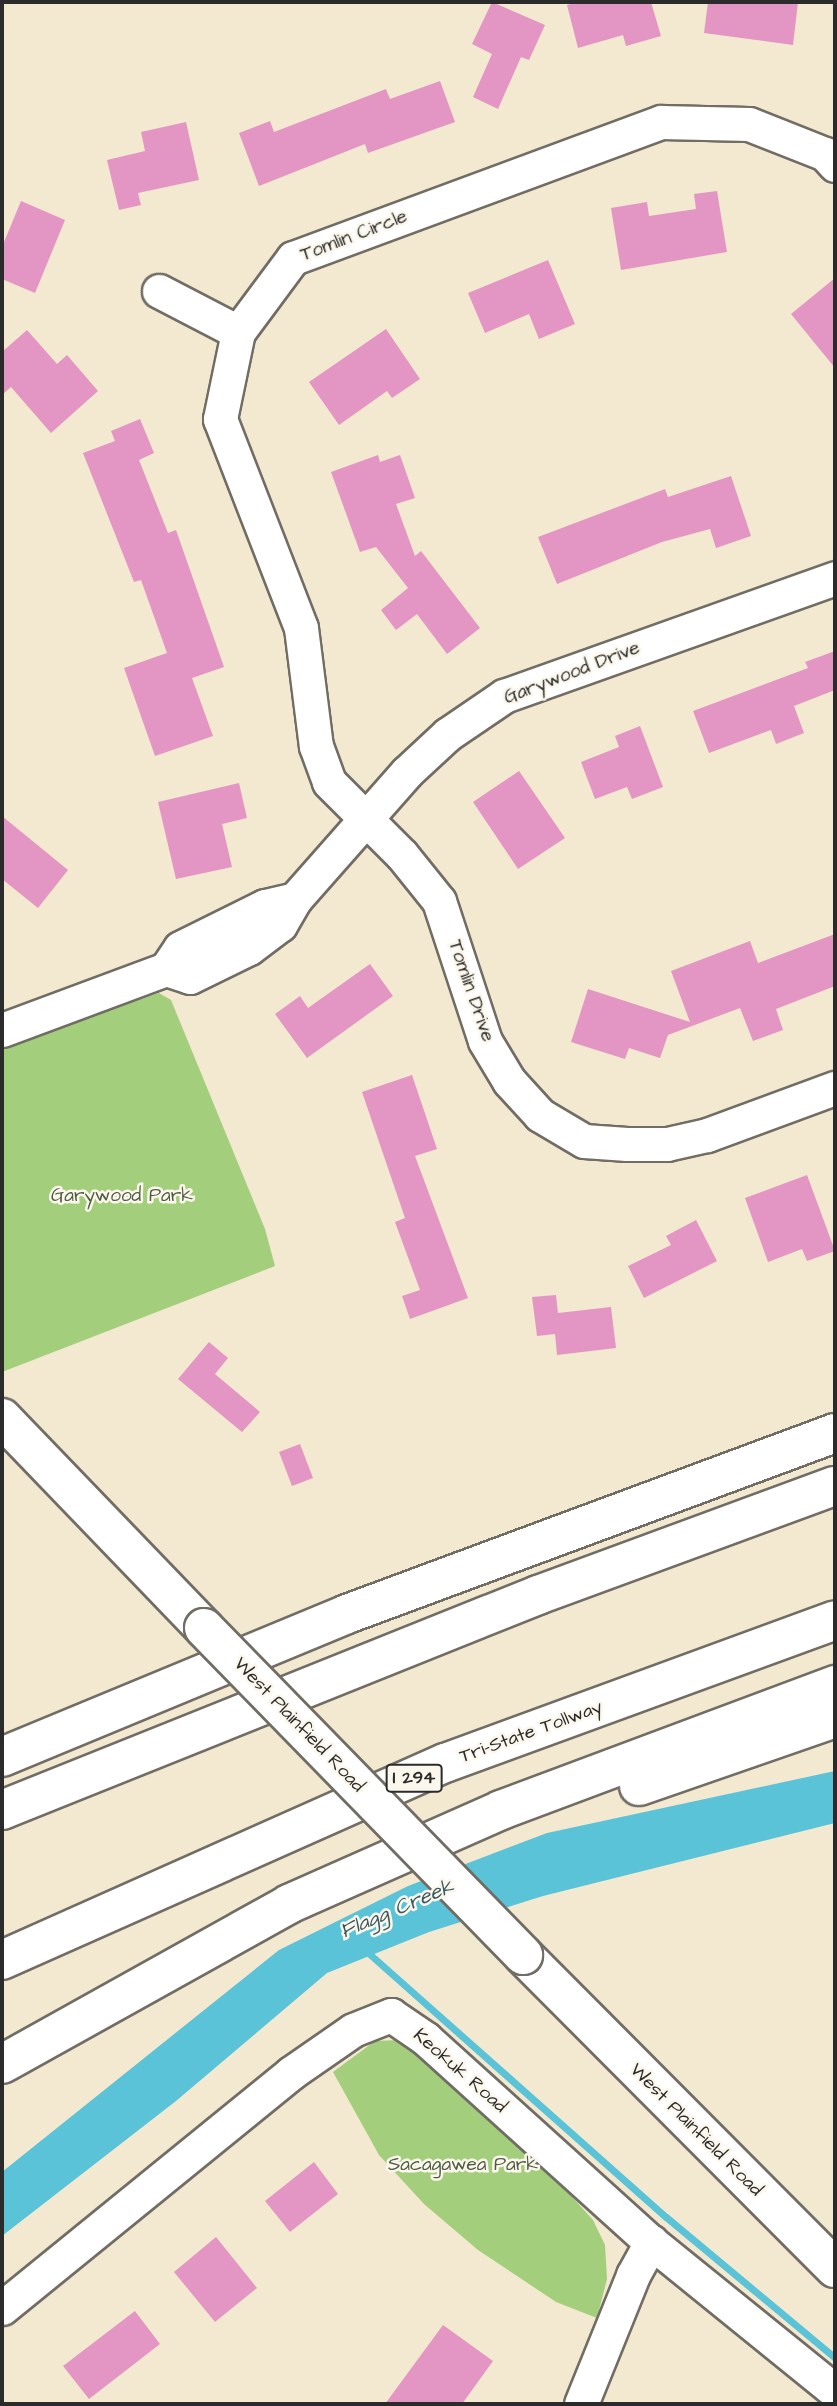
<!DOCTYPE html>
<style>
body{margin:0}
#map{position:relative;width:837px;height:2406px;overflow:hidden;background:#f3e8d0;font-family:"Architects Daughter",sans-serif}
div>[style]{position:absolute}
.green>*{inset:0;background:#a3ce7b}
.water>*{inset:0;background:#5bc3d8}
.stream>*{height:7px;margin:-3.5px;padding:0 3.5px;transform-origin:3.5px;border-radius:3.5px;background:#5bc3d8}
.building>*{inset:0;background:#e396c4}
.roads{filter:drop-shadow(2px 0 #716d65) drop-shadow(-2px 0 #716d65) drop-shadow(0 2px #716d65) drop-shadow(0 -2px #716d65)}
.minor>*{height:33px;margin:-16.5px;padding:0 16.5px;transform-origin:16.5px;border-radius:16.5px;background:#fff}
.major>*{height:38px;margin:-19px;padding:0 19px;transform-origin:19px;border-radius:19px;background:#fff}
.highway>*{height:38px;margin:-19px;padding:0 19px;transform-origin:19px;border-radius:19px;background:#fff}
.bridges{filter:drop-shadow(2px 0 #716d65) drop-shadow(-2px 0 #716d65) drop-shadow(0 2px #716d65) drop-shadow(0 -2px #716d65)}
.major-bridge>*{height:38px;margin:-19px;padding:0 19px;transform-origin:19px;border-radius:19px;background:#fff}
span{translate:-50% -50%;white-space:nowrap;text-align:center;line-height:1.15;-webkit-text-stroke:5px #fbf7ec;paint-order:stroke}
.shield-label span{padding:2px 5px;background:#fbf7ec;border:2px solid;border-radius:5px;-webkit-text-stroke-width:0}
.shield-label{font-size:18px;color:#2b2b2b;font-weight:700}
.street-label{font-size:19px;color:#2b2b2b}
.park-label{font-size:19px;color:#4f5c43}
.water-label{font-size:21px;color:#39595f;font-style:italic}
.frame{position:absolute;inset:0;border:4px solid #2b2b2b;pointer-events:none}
</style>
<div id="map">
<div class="green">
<i style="clip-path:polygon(159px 993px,171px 1000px,265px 1229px,275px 1266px,2px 1372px,2px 1047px)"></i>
<i style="clip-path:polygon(399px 2040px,536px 2157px,593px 2220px,605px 2245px,607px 2279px,597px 2318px,556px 2302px,478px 2250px,424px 2204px,379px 2155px,333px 2072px,375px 2041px)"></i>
</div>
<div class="water">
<i style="clip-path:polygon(835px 1771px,835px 1823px,543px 1896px,429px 1932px,327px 1973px,176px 2101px,2px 2236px,2px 2172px,279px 1950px,408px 1886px,547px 1833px)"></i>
</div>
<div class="stream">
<i style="left:365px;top:1950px;width:402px;rotate:41.6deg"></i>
<i style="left:666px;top:2217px;width:220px;rotate:39.8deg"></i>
</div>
<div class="building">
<i style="clip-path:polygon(492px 2px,545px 25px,529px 60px,521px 57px,498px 109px,473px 97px,492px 54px,472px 44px)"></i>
<i style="clip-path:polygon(578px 2px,651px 2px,661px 36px,626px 46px,623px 35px,578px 48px,567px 5px)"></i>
<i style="clip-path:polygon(708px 2px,798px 2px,793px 45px,704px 33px)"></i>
<i style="clip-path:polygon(440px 81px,455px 122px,368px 153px,365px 144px,259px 186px,239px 133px,270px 121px,274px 132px,386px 89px,390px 99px)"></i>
<i style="clip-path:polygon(186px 122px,199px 180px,138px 193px,141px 205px,119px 210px,107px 160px,145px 151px,141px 132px)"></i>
<i style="clip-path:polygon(717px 191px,727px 252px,621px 270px,611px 208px,647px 202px,649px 216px,696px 209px,694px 194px)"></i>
<i style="clip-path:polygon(21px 201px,65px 220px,35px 293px,2px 279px,2px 247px)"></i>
<i style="clip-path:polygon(548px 260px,575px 324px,539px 339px,529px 314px,485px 333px,468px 293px)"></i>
<i style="clip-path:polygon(835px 278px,835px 368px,791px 314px)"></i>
<i style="clip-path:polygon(386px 329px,420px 379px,392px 398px,387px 391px,339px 425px,309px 382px)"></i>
<i style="clip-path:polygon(27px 330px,57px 364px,67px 355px,98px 391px,51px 433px,11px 387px,2px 395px,2px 352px)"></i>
<i style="clip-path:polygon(140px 419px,154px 453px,139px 460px,168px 533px,176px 530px,224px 667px,192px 678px,213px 736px,155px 756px,124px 668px,167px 653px,141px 580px,134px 582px,83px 453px,115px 441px,111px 431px)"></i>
<i style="clip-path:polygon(378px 455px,380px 462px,400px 455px,415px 498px,396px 504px,415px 556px,421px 551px,480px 628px,447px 654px,417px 614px,396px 630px,381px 610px,408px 588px,376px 547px,360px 552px,331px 472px)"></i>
<i style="clip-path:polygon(731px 476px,751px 536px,716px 548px,710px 529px,662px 542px,557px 584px,538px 537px,665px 489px,668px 497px)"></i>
<i style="clip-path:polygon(835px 651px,835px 690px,794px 706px,804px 733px,776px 744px,771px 730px,709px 753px,693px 711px,808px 668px,805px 662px)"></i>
<i style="clip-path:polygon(640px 726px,663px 787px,632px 799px,627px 787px,595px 799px,581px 762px,619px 747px,615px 736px)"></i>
<i style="clip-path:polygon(519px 771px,565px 838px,518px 869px,473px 802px)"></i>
<i style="clip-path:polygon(239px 783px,247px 818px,222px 824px,232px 867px,176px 879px,158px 802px)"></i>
<i style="clip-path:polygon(2px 816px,68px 870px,38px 908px,2px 879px)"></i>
<i style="clip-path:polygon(835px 934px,835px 986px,776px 1009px,783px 1030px,753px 1041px,740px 1008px,668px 1035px,660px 1058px,629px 1048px,625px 1059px,571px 1042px,588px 989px,690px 1022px,671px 971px,750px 941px,758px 963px)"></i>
<i style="clip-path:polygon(370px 964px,393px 996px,307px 1058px,275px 1014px,300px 996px,308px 1008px)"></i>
<i style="clip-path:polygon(412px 1075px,437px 1149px,415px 1156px,468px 1298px,410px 1319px,402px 1296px,420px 1290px,395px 1222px,405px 1218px,362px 1092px)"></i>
<i style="clip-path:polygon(807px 1175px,835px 1251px,807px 1261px,802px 1249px,768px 1262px,745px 1198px)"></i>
<i style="clip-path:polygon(696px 1220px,717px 1261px,644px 1298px,628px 1266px,671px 1245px,666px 1236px)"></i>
<i style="clip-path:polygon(556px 1295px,558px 1313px,611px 1307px,616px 1348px,557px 1355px,555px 1334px,537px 1336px,532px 1297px)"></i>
<i style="clip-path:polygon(209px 1342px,228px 1358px,215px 1374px,260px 1412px,242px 1432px,178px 1379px)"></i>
<i style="clip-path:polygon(300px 1444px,313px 1478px,292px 1486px,279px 1452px)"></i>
<i style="clip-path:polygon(314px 2162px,338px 2194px,290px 2232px,265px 2201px)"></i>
<i style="clip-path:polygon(216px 2237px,257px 2288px,215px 2322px,174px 2272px)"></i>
<i style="clip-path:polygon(135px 2311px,160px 2344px,89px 2399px,63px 2366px)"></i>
<i style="clip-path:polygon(443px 2325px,493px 2361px,462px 2404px,385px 2404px)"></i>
</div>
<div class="roads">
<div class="minor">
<i style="left:835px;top:165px;width:15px;rotate:-132deg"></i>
<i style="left:825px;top:154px;width:82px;rotate:-158.5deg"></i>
<i style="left:749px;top:124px;width:88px;rotate:-178.7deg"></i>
<i style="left:661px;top:122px;width:392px;rotate:159.7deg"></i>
<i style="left:293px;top:258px;width:92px;rotate:126.6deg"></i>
<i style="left:238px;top:332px;width:89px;rotate:101.7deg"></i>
<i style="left:220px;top:419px;width:224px;rotate:68.8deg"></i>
<i style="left:301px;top:628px;width:119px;rotate:82.8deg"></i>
<i style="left:316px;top:746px;width:38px;rotate:70deg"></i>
<i style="left:329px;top:782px;width:103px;rotate:45deg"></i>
<i style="left:402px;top:855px;width:59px;rotate:51.2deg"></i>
<i style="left:439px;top:901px;width:147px;rotate:71.8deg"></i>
<i style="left:485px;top:1041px;width:47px;rotate:59deg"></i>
<i style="left:509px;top:1081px;width:46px;rotate:47.6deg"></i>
<i style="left:540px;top:1115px;width:51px;rotate:30.6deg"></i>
<i style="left:584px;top:1141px;width:43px;rotate:4deg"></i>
<i style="left:627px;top:1144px;width:40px"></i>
<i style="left:667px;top:1144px;width:41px;rotate:-12.7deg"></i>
<i style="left:707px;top:1135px;width:136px;rotate:-20.2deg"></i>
<i style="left:159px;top:291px;width:89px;rotate:27.4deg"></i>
<i style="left:166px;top:969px;width:25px;rotate:18deg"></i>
<i style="left:190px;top:977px;width:66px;rotate:-26.2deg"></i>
<i style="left:249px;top:948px;width:39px;rotate:-37deg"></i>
<i style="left:280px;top:925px;width:30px;rotate:-60deg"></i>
<i style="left:295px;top:899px;width:169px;rotate:-48.6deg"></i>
<i style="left:407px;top:772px;width:56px;rotate:-42.8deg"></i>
<i style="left:448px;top:734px;width:68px;rotate:-34.2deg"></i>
<i style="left:504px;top:696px;width:351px;rotate:-19.6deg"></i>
<i style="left:2px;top:1030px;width:175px;rotate:-20.4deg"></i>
<i style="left:166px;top:969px;width:25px;rotate:-56deg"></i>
<i style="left:180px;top:948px;width:95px;rotate:-26.3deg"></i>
<i style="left:265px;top:906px;width:31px;rotate:-13deg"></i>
<i style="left:2px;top:2308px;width:372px;rotate:-39.1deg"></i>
<i style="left:291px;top:2073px;width:75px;rotate:-34.7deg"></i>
<i style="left:353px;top:2030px;width:41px;rotate:-21.5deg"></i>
<i style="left:391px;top:2015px;width:42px;rotate:34.4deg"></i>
<i style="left:426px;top:2039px;width:303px;rotate:42.1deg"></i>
<i style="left:651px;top:2242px;width:237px;rotate:39deg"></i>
<i style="left:581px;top:2404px;width:139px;rotate:-68deg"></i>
<i style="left:633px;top:2275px;width:38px;rotate:-61deg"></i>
</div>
<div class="major">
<i style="left:2px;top:1418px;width:291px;rotate:46.1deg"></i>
<i style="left:523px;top:1955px;width:442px;rotate:45.1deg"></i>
</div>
<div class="highway">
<i style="left:2px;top:1757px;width:373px;rotate:-22.5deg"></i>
<i style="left:347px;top:1614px;width:520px;rotate:-20.35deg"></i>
<i style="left:639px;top:1786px;width:207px;rotate:-19.1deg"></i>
<i style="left:2px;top:1810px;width:578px;rotate:-21.86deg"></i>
<i style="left:538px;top:1595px;width:316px;rotate:-20.2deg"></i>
<i style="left:2px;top:1960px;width:485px;rotate:-24deg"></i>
<i style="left:445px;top:1763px;width:415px;rotate:-20.1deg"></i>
<i style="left:2px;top:2064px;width:329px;rotate:-29.1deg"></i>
<i style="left:289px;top:1904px;width:232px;rotate:-23.9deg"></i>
<i style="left:501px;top:1810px;width:357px;rotate:-20.5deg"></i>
</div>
</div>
<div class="bridges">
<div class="major-bridge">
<i style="left:204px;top:1628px;width:457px;rotate:45.7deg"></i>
</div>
</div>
<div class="shield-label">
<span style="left:414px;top:1778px">I 294</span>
</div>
<div class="street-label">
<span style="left:354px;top:236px;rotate:-21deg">Tomlin Circle</span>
<span style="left:572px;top:673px;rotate:-21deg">Garywood Drive</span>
<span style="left:471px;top:991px;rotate:71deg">Tomlin Drive</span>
<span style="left:299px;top:1725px;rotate:46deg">West Plainfield Road</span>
<span style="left:531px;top:1732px;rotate:-20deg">Tri-State Tollway</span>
<span style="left:460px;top:2071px;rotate:41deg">Keokuk Road</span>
<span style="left:696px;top:2130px;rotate:45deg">West Plainfield Road</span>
</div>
<div class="park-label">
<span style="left:122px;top:1196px">Garywood Park</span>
<span style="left:463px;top:2165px">Sacagawea Park</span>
</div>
<div class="water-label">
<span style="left:397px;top:1909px;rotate:-23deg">Flagg Creek</span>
</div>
<div class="frame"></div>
</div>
